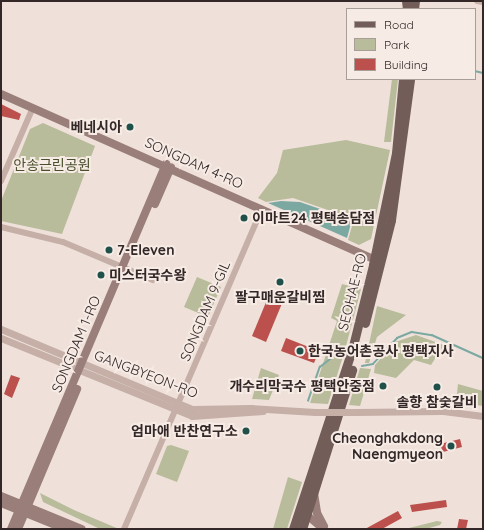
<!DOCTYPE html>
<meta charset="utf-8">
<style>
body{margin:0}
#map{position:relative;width:484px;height:530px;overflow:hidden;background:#efe1da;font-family:Quicksand,"Noto Sans KR",sans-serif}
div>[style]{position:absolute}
.green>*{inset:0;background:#b8bc9b}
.water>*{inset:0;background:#7ba9a2}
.stream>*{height:1.5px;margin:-0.75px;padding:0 0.75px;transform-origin:0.75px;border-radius:0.75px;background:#7ba9a2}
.building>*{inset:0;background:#bb504c}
.minor>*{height:6px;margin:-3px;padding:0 3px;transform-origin:3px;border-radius:3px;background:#c5afa7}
.tertiary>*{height:7px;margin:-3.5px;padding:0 3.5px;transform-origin:3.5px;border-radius:3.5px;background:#c5afa7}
.secondary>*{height:8px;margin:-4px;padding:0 4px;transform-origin:4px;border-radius:4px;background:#997e79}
.primary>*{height:9px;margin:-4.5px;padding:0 4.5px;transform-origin:4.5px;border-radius:4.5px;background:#735d59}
.tertiary-bridge>*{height:7px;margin:-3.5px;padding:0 3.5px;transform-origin:3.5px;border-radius:3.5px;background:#c5afa7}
.dots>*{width:11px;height:11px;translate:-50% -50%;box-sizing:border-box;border:2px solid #f7ebe5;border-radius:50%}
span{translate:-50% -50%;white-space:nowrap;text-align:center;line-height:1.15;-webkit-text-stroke:4px #f7ebe5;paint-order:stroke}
.poi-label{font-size:14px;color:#332827;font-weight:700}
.right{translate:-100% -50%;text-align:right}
.left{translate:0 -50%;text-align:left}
.street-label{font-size:14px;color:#332827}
.park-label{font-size:14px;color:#494f2d}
.frame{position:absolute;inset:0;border:2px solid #332827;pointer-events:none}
.legend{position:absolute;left:346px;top:8px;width:130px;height:72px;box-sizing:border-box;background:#f7ebe5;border:1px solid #a99d99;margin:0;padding:5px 7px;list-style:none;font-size:12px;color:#332827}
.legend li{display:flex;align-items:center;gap:8px;height:20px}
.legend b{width:20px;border:1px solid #a99d99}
</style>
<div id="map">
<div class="green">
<i style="clip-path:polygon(392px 79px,398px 79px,391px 142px,384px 142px)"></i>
<i style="clip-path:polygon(43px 123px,95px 146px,62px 234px,1px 221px,1px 201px,30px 129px)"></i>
<i style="clip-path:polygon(346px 140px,390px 150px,371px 239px,359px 245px,348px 240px,354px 219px,293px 198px,266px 202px,258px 198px,277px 173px,283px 150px)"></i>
<i style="clip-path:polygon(197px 277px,221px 287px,208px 317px,184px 307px)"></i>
<i style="clip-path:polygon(342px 284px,361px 289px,345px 350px,328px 404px,310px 403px,337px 321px,331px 318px)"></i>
<i style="clip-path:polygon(377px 306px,406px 315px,377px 337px,369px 363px,365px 363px)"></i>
<i style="clip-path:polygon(416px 335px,444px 345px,431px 365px,414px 360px,396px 378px,374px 373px,375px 365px,395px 342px)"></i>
<i style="clip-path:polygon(261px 368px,279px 375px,269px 400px,252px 399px)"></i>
<i style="clip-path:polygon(360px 368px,371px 369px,360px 406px,349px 405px)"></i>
<i style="clip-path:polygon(458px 384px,483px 391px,483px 406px,456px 402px)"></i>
<i style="clip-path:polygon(171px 445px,189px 451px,177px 482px,156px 474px,167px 446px)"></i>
<i style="clip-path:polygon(288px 477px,302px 482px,287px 529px,273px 529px)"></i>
<i style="clip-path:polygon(40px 493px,74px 510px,119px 529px,100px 529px,43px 502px)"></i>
<i style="clip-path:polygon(437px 521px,442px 522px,440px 525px,426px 529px,405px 529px)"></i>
</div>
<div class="water">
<i style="clip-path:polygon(281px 201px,300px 202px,352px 220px,347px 238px,268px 203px)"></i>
</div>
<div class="stream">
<i style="left:475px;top:71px;width:8px;rotate:14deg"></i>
<i style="left:362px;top:366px;width:11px;rotate:-10deg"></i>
<i style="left:373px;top:364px;width:35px;rotate:-47deg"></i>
<i style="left:397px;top:338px;width:16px;rotate:-22deg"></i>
<i style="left:412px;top:332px;width:20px;rotate:9deg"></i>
<i style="left:432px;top:335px;width:56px;rotate:24.3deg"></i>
<i style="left:308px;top:401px;width:36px;rotate:-71deg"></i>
<i style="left:320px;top:367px;width:16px;rotate:-38deg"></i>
</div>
<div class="building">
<i style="clip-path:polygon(1px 104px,21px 114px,19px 120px,1px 116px)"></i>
<i style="clip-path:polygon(269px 295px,283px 301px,266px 342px,252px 336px)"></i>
<i style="clip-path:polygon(286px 338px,319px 351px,314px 363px,281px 351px)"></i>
<i style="clip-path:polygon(11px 375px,20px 378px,12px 398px,4px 394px)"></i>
<i style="clip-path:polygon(460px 439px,462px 447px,443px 452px,440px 444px)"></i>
<i style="clip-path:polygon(446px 500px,447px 507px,412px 512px,410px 505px)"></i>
<i style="clip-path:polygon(398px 511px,402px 518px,382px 529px,365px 529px)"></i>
<i style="clip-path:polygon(459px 519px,468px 520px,466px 529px,457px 529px)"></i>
</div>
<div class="minor">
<i style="left:477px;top:1px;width:6px;rotate:9deg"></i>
<i style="left:1px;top:181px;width:75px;rotate:-66.5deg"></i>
<i style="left:1px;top:227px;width:64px;rotate:13.6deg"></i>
<i style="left:63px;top:242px;width:98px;rotate:22.9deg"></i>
<i style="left:124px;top:529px;width:349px;rotate:-66.7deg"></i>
</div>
<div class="tertiary">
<i style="left:1px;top:329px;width:207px;rotate:22.7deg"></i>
<i style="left:192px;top:409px;width:59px;rotate:-1deg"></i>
<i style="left:251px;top:408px;width:64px;rotate:3.6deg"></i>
<i style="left:1px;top:338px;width:206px;rotate:22.2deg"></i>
<i style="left:192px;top:416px;width:71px;rotate:-4deg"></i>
<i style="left:355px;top:412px;width:88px;rotate:-0.7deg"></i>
<i style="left:443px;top:411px;width:40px;rotate:7.1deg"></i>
</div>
<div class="secondary">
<i style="left:1px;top:94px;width:409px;rotate:23.9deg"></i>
<i style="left:155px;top:204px;width:40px;rotate:-66.6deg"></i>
<i style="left:314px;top:493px;width:20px;rotate:81deg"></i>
<i style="left:317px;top:513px;width:15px;rotate:62deg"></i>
<i style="left:1px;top:496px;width:87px;rotate:22.2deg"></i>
<i style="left:1px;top:503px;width:69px;rotate:22.1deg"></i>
<i style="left:302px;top:511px;width:26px;rotate:40deg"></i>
<i style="left:11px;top:529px;width:397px;rotate:-67deg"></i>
<i style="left:18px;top:529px;width:152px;rotate:-67.1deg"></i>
</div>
<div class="primary">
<i style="left:406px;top:1px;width:8px;rotate:83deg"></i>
<i style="left:414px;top:9px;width:8px;rotate:-83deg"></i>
<i style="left:365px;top:323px;width:106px;rotate:-75.8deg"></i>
<i style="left:391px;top:220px;width:142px;rotate:-82.3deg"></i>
<i style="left:293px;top:529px;width:188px;rotate:-71.8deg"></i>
<i style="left:352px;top:350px;width:88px;rotate:-76.1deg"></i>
<i style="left:373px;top:265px;width:114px;rotate:-78.4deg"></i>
<i style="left:396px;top:153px;width:74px;rotate:-84.6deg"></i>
<i style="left:302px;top:529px;width:167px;rotate:-72.5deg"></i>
</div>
<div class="tertiary-bridge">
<i style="left:315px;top:412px;width:40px"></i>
</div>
<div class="dots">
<i style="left:130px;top:127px;background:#20504a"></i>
<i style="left:244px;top:218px;background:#20504a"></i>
<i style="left:109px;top:250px;background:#20504a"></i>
<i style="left:101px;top:275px;background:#20504a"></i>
<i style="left:280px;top:282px;background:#20504a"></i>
<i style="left:300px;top:351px;background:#20504a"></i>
<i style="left:383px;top:386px;background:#20504a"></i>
<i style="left:437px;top:387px;background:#20504a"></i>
<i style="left:246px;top:431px;background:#20504a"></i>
<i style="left:451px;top:446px;background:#20504a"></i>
</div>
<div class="poi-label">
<span class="right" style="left:122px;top:127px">베네시아</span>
<span class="left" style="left:252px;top:218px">이마트24 평택송담점</span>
<span class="left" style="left:117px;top:250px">7-Eleven</span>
<span class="left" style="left:109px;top:275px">미스터국수왕</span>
<span style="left:280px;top:297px">팔구매운갈비찜</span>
<span class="left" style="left:308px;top:351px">한국농어촌공사 평택지사</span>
<span class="right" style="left:375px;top:386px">개수리막국수 평택안중점</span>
<span style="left:437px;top:402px">솔향 참숯갈비</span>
<span class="right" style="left:238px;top:431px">엄마애 반찬연구소</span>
<span class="right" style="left:443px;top:446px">Cheonghakdong<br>Naengmyeon</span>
</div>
<div class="street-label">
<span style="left:194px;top:163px;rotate:24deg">SONGDAM 4-RO</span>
<span style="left:352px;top:292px;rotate:-76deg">SEOHAE-RO</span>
<span style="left:205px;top:311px;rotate:-67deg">SONGDAM 9-GIL</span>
<span style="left:76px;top:344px;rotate:-67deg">SONGDAM 1-RO</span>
<span style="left:146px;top:374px;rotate:21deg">GANGBYEON-RO</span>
</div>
<div class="park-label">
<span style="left:52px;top:165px">안송근린공원</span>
</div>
<div class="frame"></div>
<ul class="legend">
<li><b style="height:5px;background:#735d59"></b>Road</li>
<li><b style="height:11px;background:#b8bc9b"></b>Park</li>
<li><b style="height:11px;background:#bb504c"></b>Building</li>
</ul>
</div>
